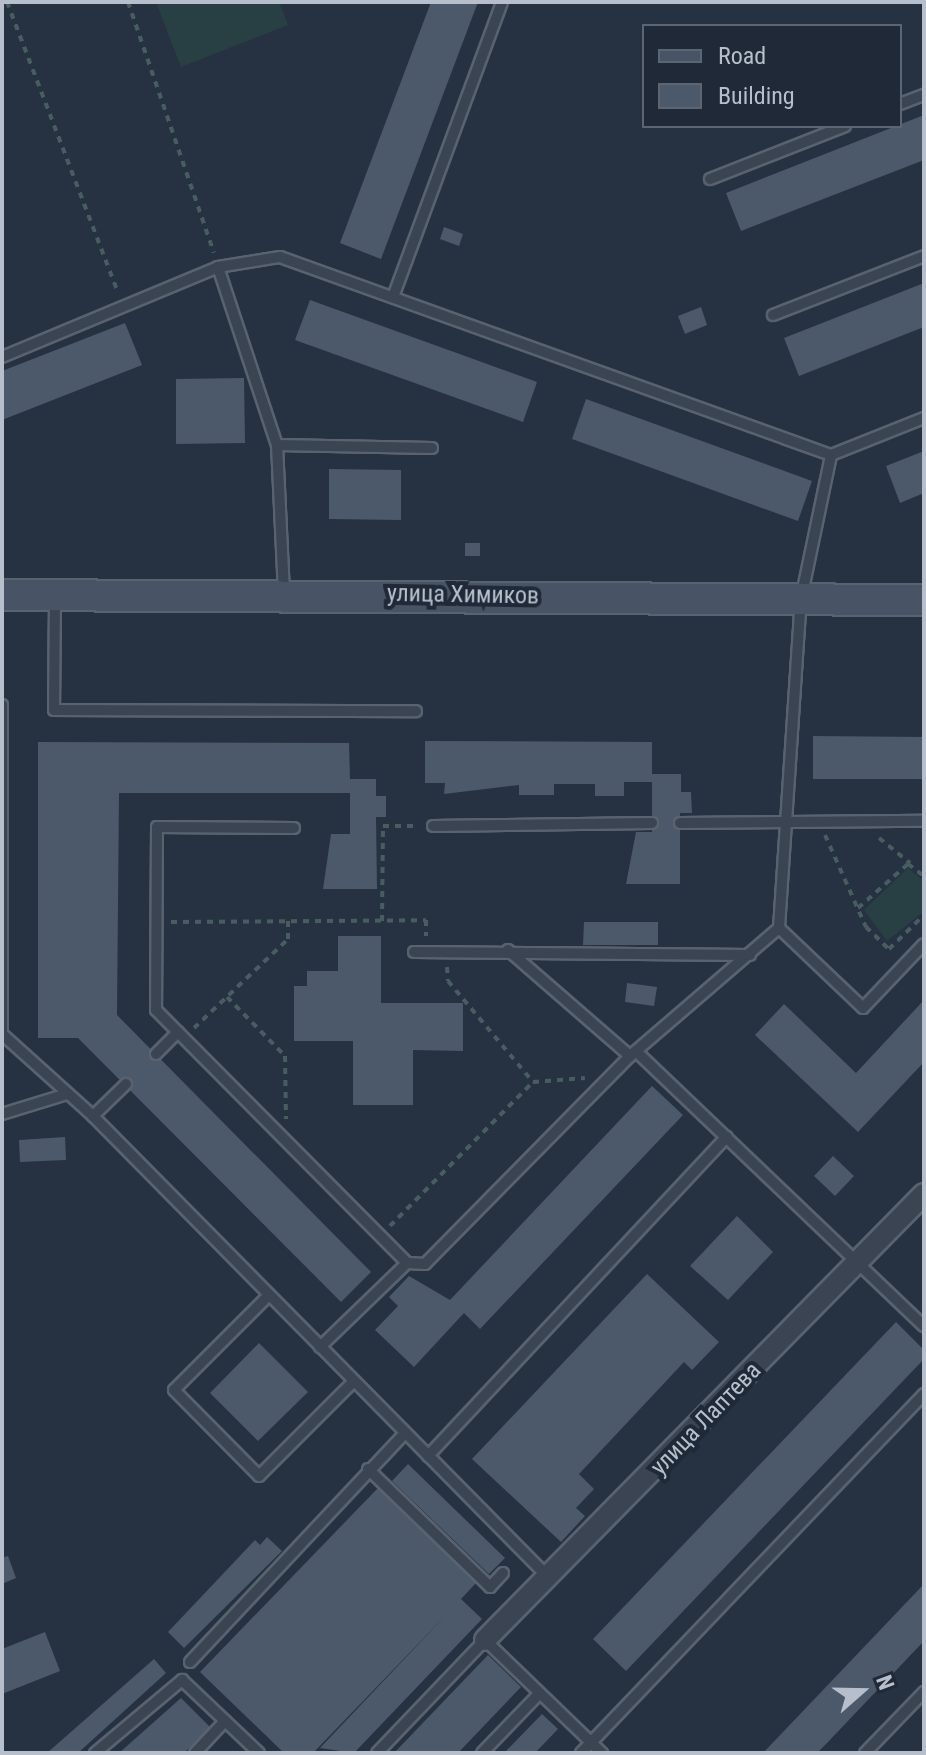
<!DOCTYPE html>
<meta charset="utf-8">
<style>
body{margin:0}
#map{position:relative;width:926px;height:1755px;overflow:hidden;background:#263242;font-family:"Roboto Condensed",sans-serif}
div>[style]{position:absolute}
.green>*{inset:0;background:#284043}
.building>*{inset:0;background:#4c596b}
.path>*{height:4px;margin-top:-2px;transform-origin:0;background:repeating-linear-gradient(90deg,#475d60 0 6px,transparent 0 12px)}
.roads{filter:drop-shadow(2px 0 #59626f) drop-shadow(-2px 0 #59626f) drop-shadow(0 2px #59626f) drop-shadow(0 -2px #59626f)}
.lane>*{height:10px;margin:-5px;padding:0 5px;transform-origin:5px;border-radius:5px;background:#3b4452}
.street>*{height:20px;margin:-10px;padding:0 10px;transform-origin:10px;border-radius:10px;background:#3b4452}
.secondary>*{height:30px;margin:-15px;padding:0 15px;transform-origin:15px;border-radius:15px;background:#485365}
span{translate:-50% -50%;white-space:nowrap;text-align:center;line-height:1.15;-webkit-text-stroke:8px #1f2937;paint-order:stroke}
.street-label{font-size:24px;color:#b8bfcc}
.frame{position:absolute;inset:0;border:4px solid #b8bfcc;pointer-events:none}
.legend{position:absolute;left:642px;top:24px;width:260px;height:104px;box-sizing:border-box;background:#1f2937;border:2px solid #5c6573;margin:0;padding:10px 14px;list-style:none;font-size:24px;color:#b8bfcc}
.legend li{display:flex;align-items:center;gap:16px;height:40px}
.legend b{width:40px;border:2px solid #5c6573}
.north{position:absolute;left:822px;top:1651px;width:80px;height:80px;-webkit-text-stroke:6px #1f2937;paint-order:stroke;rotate:70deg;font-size:22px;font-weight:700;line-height:32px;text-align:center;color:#b8bfcc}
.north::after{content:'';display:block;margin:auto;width:28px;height:36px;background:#b8bfcc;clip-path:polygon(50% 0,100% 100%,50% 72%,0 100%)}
</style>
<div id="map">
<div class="green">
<i style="clip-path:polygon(156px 2px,279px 2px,288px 25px,181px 67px)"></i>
<i style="clip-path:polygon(908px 868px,924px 881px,924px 911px,887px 941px,864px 910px)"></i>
</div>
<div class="building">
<i style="clip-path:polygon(431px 2px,478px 2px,381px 259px,340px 243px)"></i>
<i style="clip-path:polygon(924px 115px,924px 160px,741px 231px,726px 193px)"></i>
<i style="clip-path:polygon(444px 227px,463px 234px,459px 246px,440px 239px)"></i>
<i style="clip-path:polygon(924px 283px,924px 327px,799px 376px,784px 338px)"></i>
<i style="clip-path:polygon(310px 300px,537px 382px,523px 422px,295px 340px)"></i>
<i style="clip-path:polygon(701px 307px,707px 325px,685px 334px,678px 316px)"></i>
<i style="clip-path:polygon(125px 323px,142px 365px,2px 420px,2px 371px)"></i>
<i style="clip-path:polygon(244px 378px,245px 443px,176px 444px,176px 379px)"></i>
<i style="clip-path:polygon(586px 399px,812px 481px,798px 521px,572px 439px)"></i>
<i style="clip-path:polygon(924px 451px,924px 493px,900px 503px,886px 466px)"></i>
<i style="clip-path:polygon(329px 469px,401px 470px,401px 520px,329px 519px)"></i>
<i style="clip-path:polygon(465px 543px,480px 543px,480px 556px,465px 556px)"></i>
<i style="clip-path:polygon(813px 736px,924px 737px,924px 779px,813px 779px)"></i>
<i style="clip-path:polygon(425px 741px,652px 742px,652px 774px,681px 774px,681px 792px,691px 792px,692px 813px,680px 813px,680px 884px,626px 884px,636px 832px,652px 832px,652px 782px,624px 782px,624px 796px,595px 796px,595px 784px,554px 784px,554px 795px,519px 795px,519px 785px,444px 794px,445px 783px,425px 783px)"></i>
<i style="clip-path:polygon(38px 742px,349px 743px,350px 779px,376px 779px,376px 796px,386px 796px,386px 817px,376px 817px,377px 889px,323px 889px,331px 834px,350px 834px,350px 793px,119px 793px,117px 1015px,371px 1272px,341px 1302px,78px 1038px,38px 1038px)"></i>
<i style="clip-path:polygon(584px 922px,658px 922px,658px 945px,583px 945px)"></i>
<i style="clip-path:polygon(338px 936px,381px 936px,381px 1003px,463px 1003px,463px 1051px,413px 1050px,413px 1105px,353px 1105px,353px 1041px,294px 1041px,294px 986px,307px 986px,307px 971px,338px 971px)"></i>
<i style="clip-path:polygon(627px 983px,657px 987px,654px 1006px,625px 1002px)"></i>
<i style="clip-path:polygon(924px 1000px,924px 1062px,858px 1132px,755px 1035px,784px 1004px,856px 1073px)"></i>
<i style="clip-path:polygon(652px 1086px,683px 1115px,480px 1329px,464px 1313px,414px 1367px,375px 1330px,398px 1306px,389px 1297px,409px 1276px,450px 1300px)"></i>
<i style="clip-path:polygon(65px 1137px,66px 1160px,20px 1162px,19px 1140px)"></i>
<i style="clip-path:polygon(833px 1156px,854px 1176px,835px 1196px,814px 1176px)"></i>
<i style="clip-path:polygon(737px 1216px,773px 1252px,728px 1300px,690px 1266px)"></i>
<i style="clip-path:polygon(647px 1274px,719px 1342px,692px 1370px,684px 1362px,579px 1474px,594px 1489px,576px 1508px,585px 1516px,561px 1542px,472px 1459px)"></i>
<i style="clip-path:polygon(896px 1322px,924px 1350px,924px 1359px,626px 1671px,593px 1639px)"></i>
<i style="clip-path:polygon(259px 1343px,308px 1392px,258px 1441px,210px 1393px)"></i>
<i style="clip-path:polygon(408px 1464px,505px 1558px,489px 1574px,392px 1481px)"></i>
<i style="clip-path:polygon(378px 1488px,476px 1583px,461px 1599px,482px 1619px,354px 1753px,320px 1748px,447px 1614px,313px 1753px,284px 1753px,200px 1672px)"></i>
<i style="clip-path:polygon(267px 1537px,282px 1551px,184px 1648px,168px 1632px,255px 1540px,260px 1545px)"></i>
<i style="clip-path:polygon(8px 1556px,16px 1578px,2px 1584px,2px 1558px)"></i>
<i style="clip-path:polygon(924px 1584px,924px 1641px,827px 1743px,817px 1753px,763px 1753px)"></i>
<i style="clip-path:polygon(45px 1632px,60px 1671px,2px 1694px,2px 1649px)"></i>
<i style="clip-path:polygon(488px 1655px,521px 1687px,458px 1753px,394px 1753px)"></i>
<i style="clip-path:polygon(154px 1659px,166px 1673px,78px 1753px,47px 1753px)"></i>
<i style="clip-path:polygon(181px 1698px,210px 1727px,184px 1753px,119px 1753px)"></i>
<i style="clip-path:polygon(542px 1714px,558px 1729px,535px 1753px,504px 1753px)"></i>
</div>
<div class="path">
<i style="left:7px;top:2px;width:311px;rotate:69.1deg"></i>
<i style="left:128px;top:2px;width:265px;rotate:71.1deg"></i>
<i style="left:825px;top:835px;width:101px;rotate:66deg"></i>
<i style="left:866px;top:927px;width:32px;rotate:44deg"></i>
<i style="left:889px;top:949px;width:49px;rotate:-44.2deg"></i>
<i style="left:879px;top:838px;width:40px;rotate:39deg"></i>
<i style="left:858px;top:908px;width:67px;rotate:-41.3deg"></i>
<i style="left:908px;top:864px;width:20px;rotate:37deg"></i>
<i style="left:382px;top:921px;width:95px;rotate:-89.4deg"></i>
<i style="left:383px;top:826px;width:35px"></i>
<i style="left:171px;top:922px;width:255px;rotate:-0.4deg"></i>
<i style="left:426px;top:920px;width:16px;rotate:90deg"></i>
<i style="left:447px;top:967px;width:14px;rotate:86deg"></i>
<i style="left:448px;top:981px;width:132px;rotate:49.9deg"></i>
<i style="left:227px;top:997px;width:83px;rotate:45.5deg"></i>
<i style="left:285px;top:1056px;width:63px;rotate:89.1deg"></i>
<i style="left:194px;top:1028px;width:129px;rotate:-43.4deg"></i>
<i style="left:288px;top:939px;width:18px;rotate:-90deg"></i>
<i style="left:390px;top:1226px;width:203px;rotate:-45.2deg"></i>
<i style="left:533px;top:1082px;width:52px;rotate:-4.4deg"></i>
</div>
<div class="roads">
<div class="lane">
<i style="left:900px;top:104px;width:26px;rotate:-21deg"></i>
<i style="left:710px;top:179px;width:145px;rotate:-21.4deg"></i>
<i style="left:218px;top:267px;width:188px;rotate:71.7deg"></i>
<i style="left:277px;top:445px;width:148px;rotate:87.3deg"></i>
<i style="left:393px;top:297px;width:314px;rotate:-69.7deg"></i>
<i style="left:773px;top:315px;width:162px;rotate:-21.3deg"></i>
<i style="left:2px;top:357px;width:234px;rotate:-22.6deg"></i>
<i style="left:218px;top:267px;width:63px;rotate:-9.2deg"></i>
<i style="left:280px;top:257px;width:585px;rotate:19.77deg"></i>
<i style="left:831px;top:455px;width:100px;rotate:-21.7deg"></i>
<i style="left:277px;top:445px;width:155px;rotate:1.1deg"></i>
<i style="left:55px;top:598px;width:112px;rotate:90.5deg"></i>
<i style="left:54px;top:710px;width:362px;rotate:0.2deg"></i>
<i style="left:2px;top:705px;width:329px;rotate:90deg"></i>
<i style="left:2px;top:1034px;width:122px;rotate:42deg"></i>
<i style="left:93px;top:1116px;width:649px;rotate:45.37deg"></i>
<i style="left:680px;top:823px;width:244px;rotate:-0.5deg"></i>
<i style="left:433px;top:826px;width:219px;rotate:-0.8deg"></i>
<i style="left:294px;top:828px;width:137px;rotate:-179.6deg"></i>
<i style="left:157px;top:827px;width:183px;rotate:90.3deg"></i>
<i style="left:156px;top:1010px;width:356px;rotate:45.2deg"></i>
<i style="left:407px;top:1263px;width:18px;rotate:3deg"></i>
<i style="left:425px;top:1264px;width:292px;rotate:-45.4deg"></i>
<i style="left:630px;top:1056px;width:196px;rotate:-40.7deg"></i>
<i style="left:779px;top:928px;width:330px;rotate:-86.2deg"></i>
<i style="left:801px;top:599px;width:147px;rotate:-78.2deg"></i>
<i style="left:779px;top:928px;width:116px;rotate:43.6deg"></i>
<i style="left:863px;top:1008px;width:88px;rotate:-46.4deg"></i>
<i style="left:508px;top:950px;width:162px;rotate:41deg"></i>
<i style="left:414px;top:952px;width:336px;rotate:0.5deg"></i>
<i style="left:156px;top:1054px;width:31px;rotate:-45deg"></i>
<i style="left:639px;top:1054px;width:394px;rotate:43.7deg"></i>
<i style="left:2px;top:1114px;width:68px;rotate:-17.1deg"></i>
<i style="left:93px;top:1116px;width:46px;rotate:-44.1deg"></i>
<i style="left:269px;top:1295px;width:134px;rotate:135deg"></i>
<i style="left:174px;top:1390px;width:121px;rotate:45.3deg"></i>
<i style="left:259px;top:1476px;width:134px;rotate:-45deg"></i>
<i style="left:320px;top:1347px;width:121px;rotate:-44deg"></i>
<i style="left:428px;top:1456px;width:437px;rotate:-46.9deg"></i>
<i style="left:368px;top:1469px;width:170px;rotate:44deg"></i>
<i style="left:490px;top:1587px;width:19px;rotate:-47deg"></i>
<i style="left:190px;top:1662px;width:314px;rotate:-46.8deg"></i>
<i style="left:95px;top:1753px;width:114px;rotate:-40deg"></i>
<i style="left:182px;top:1680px;width:106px;rotate:43.5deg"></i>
<i style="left:195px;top:1753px;width:44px;rotate:-46.8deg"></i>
<i style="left:377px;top:1753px;width:156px;rotate:-46.3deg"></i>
<i style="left:485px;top:1640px;width:163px;rotate:44deg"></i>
<i style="left:482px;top:1753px;width:83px;rotate:-46deg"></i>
<i style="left:581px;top:1753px;width:497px;rotate:-46.3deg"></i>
<i style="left:865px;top:1753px;width:85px;rotate:-46deg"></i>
</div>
<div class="street">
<i style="left:485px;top:1640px;width:626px;rotate:-45.45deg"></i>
</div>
<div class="secondary">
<i style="left:2px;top:595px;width:922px;rotate:0.31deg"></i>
</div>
</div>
<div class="street-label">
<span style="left:463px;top:595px;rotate:1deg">улица Химиков</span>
<span style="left:706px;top:1419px;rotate:-46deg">улица Лаптева</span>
</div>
<div class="frame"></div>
<ul class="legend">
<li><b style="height:10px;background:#485365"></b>Road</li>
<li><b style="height:22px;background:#4c596b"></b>Building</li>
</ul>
<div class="north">N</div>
</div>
